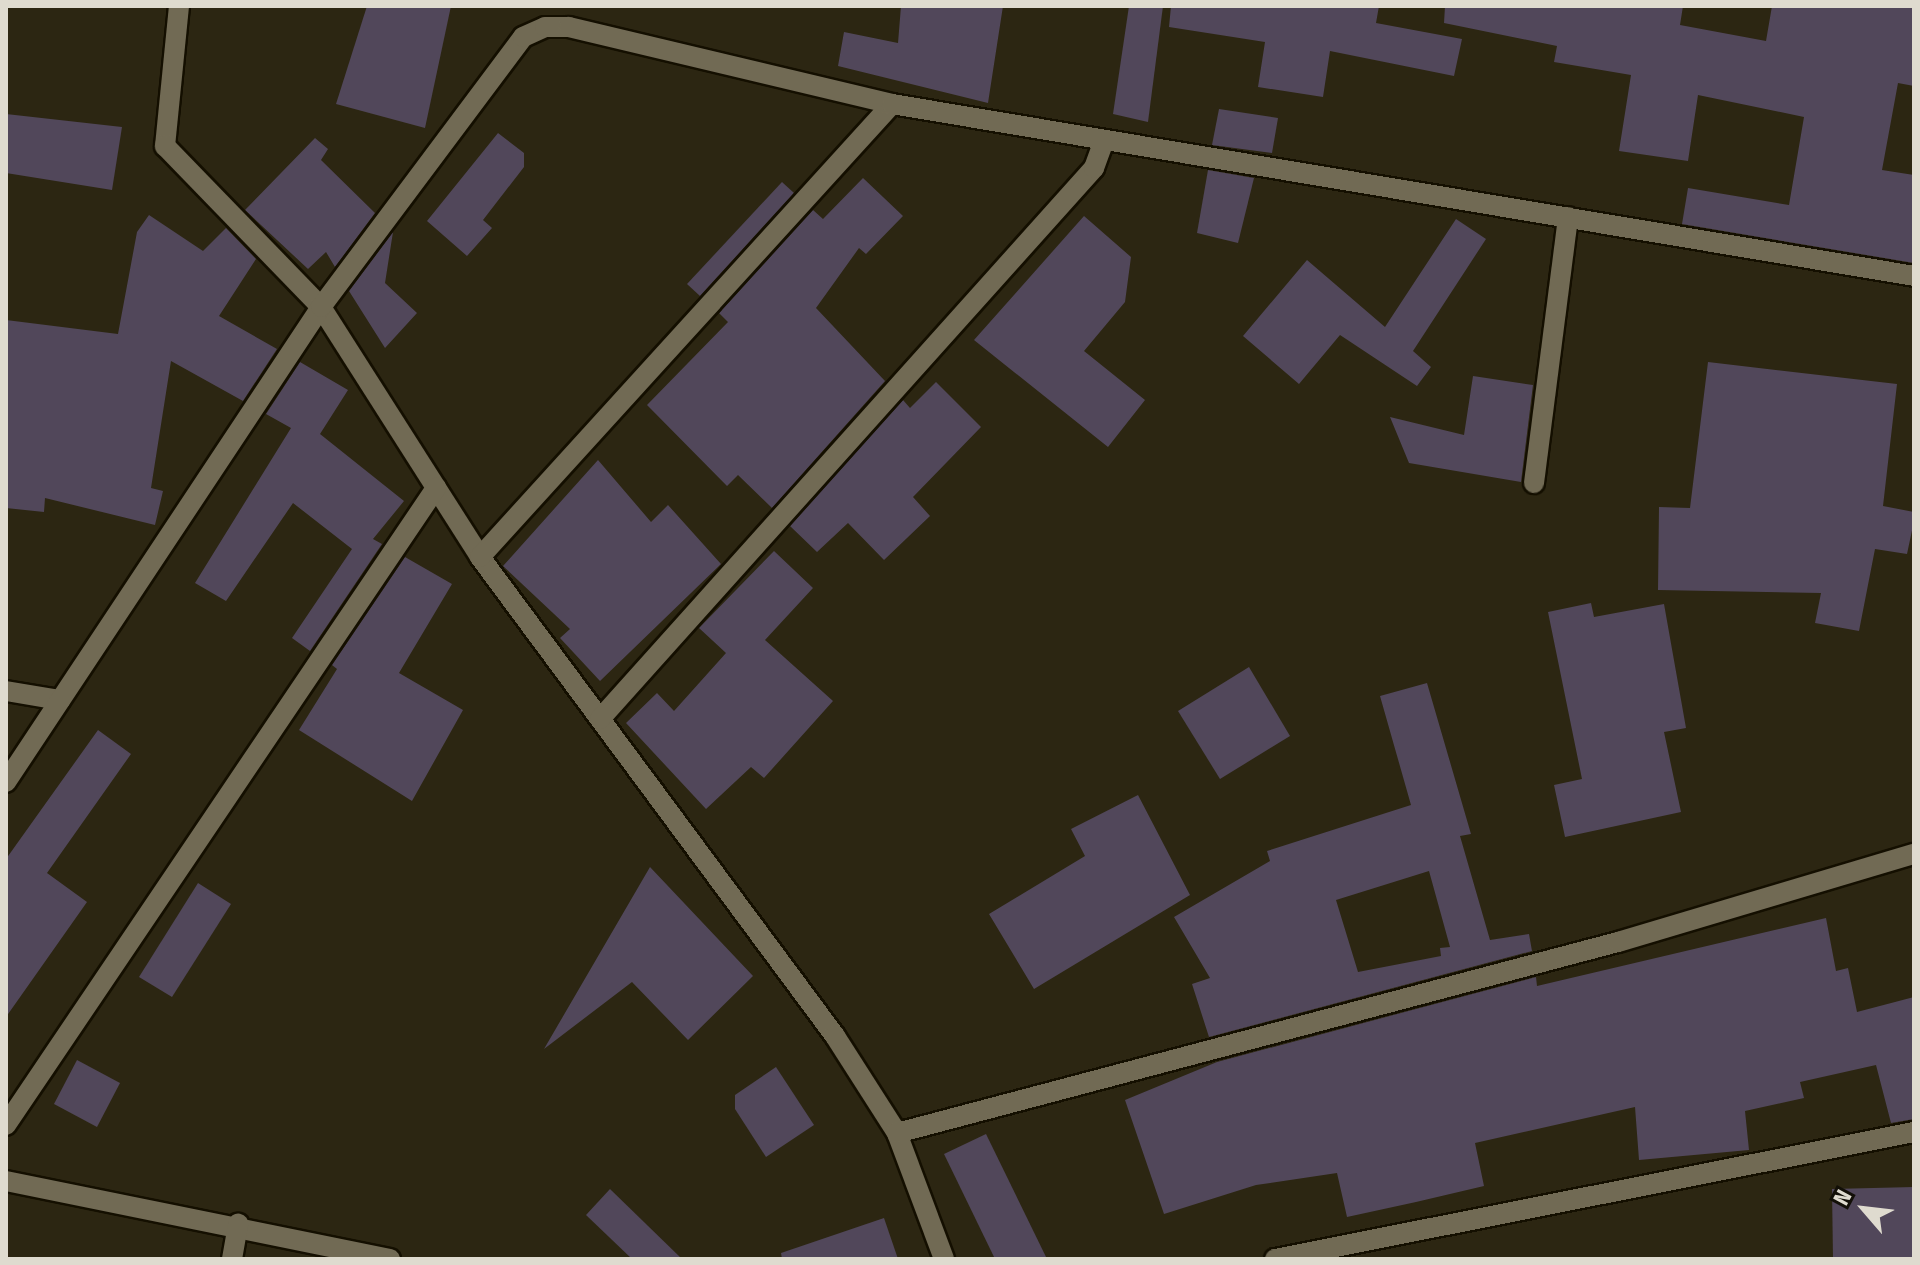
<!DOCTYPE html>
<style>
body{margin:0}
#map{position:relative;width:1920px;height:1265px;overflow:hidden;background:#2c2612;font-family:"Fira Sans Condensed",sans-serif}
div>[style]{position:absolute}
.building>*{inset:0;background:#51475a}
.roads{filter:drop-shadow(2px 0 #140f00) drop-shadow(-2px 0 #140f00) drop-shadow(0 2px #140f00) drop-shadow(0 -2px #140f00)}
.minor>*{height:20px;margin:-10px;padding:0 10px;transform-origin:10px;border-radius:10px;background:#716a54}
span{translate:-50% -50%;white-space:nowrap;text-align:center;line-height:1.15;-webkit-text-stroke:6px #120f07;paint-order:stroke}
.frame{position:absolute;inset:0;border:8px solid #dfdbcf;pointer-events:none}
.north{position:absolute;left:1824px;top:1169px;width:80px;height:80px;-webkit-text-stroke:6px #120f07;paint-order:stroke;rotate:298deg;font-size:22px;font-weight:700;line-height:32px;text-align:center;color:#dfdbcf}
.north::after{content:'';display:block;margin:auto;width:28px;height:36px;background:#dfdbcf;clip-path:polygon(50% 0,100% 100%,50% 72%,0 100%)}
</style>
<div id="map">
<div class="building">
<i style="clip-path:polygon(367px 6px,451px 6px,425px 128px,336px 104px)"></i>
<i style="clip-path:polygon(901px 6px,1003px 6px,988px 103px,838px 66px,844px 32px,898px 43px)"></i>
<i style="clip-path:polygon(1129px 6px,1163px 6px,1148px 122px,1113px 114px)"></i>
<i style="clip-path:polygon(1171px 6px,1379px 6px,1376px 23px,1462px 39px,1454px 76px,1330px 51px,1323px 97px,1258px 87px,1265px 42px,1169px 27px)"></i>
<i style="clip-path:polygon(1445px 6px,1683px 6px,1680px 25px,1766px 41px,1772px 6px,1914px 6px,1914px 86px,1898px 83px,1882px 170px,1914px 175px,1914px 263px,1682px 224px,1688px 188px,1789px 205px,1804px 117px,1698px 95px,1688px 161px,1619px 151px,1631px 75px,1554px 62px,1557px 46px,1444px 23px)"></i>
<i style="clip-path:polygon(1219px 109px,1278px 118px,1272px 153px,1212px 145px)"></i>
<i style="clip-path:polygon(6px 114px,122px 127px,112px 190px,6px 173px)"></i>
<i style="clip-path:polygon(498px 133px,524px 153px,524px 167px,483px 220px,492px 228px,467px 256px,427px 221px)"></i>
<i style="clip-path:polygon(315px 138px,328px 149px,321px 160px,375px 213px,335px 267px,326px 252px,308px 269px,245px 210px)"></i>
<i style="clip-path:polygon(1208px 170px,1254px 178px,1238px 243px,1197px 233px)"></i>
<i style="clip-path:polygon(863px 178px,903px 216px,866px 254px,859px 248px,816px 308px,885px 381px,772px 508px,738px 475px,727px 486px,647px 405px,728px 322px,719px 313px,813px 210px,823px 219px)"></i>
<i style="clip-path:polygon(782px 182px,794px 193px,700px 296px,687px 284px)"></i>
<i style="clip-path:polygon(149px 215px,203px 251px,226px 228px,256px 259px,219px 316px,277px 349px,243px 401px,171px 361px,151px 488px,163px 491px,155px 525px,45px 498px,44px 512px,6px 508px,6px 320px,118px 334px,137px 232px)"></i>
<i style="clip-path:polygon(1084px 216px,1131px 257px,1125px 302px,1084px 351px,1145px 400px,1108px 447px,974px 340px)"></i>
<i style="clip-path:polygon(1456px 219px,1486px 239px,1413px 351px,1431px 367px,1417px 386px,1340px 335px,1299px 384px,1243px 336px,1307px 260px,1385px 327px)"></i>
<i style="clip-path:polygon(393px 232px,385px 283px,417px 313px,385px 348px,349px 291px)"></i>
<i style="clip-path:polygon(300px 362px,348px 390px,320px 434px,404px 501px,373px 539px,382px 544px,310px 651px,292px 638px,352px 549px,293px 503px,226px 601px,195px 583px,291px 428px,266px 414px)"></i>
<i style="clip-path:polygon(1708px 362px,1897px 384px,1883px 506px,1914px 512px,1914px 521px,1907px 554px,1875px 549px,1859px 631px,1815px 623px,1821px 593px,1658px 590px,1659px 507px,1690px 508px)"></i>
<i style="clip-path:polygon(1473px 376px,1533px 385px,1521px 482px,1409px 463px,1390px 417px,1464px 435px)"></i>
<i style="clip-path:polygon(936px 382px,981px 427px,913px 497px,930px 516px,884px 560px,848px 523px,817px 552px,790px 526px,903px 400px,910px 408px)"></i>
<i style="clip-path:polygon(598px 460px,651px 522px,668px 505px,721px 564px,600px 681px,560px 638px,570px 629px,503px 566px)"></i>
<i style="clip-path:polygon(774px 551px,813px 588px,765px 640px,833px 701px,764px 778px,751px 767px,706px 809px,626px 723px,657px 693px,674px 711px,726px 653px,699px 628px)"></i>
<i style="clip-path:polygon(405px 557px,452px 584px,399px 673px,463px 710px,412px 801px,299px 730px,337px 669px,332px 665px)"></i>
<i style="clip-path:polygon(1591px 603px,1594px 617px,1664px 604px,1686px 728px,1664px 732px,1681px 812px,1565px 837px,1554px 785px,1582px 779px,1548px 612px)"></i>
<i style="clip-path:polygon(1249px 667px,1290px 736px,1220px 779px,1178px 711px)"></i>
<i style="clip-path:polygon(evenodd,1427px 683px,1471px 834px,1460px 836px,1490px 940px,1529px 934px,1532px 951px,1209px 1037px,1192px 984px,1210px 978px,1174px 917px,1270px 861px,1267px 851px,1411px 805px,1380px 696px,1427px 683px,1429px 871px,1450px 947px,1440px 948px,1441px 956px,1358px 972px,1336px 900px,1429px 871px)"></i>
<i style="clip-path:polygon(98px 730px,131px 754px,47px 873px,87px 902px,6px 1017px,6px 859px)"></i>
<i style="clip-path:polygon(1138px 795px,1190px 895px,1034px 989px,989px 914px,1085px 856px,1071px 829px)"></i>
<i style="clip-path:polygon(650px 867px,753px 976px,688px 1040px,632px 982px,544px 1049px)"></i>
<i style="clip-path:polygon(198px 883px,231px 904px,172px 997px,139px 977px)"></i>
<i style="clip-path:polygon(1826px 918px,1836px 971px,1848px 968px,1857px 1012px,1914px 997px,1914px 1119px,1891px 1123px,1876px 1065px,1800px 1082px,1804px 1098px,1745px 1111px,1749px 1150px,1639px 1160px,1635px 1107px,1475px 1143px,1484px 1186px,1416px 1202px,1347px 1217px,1337px 1173px,1256px 1185px,1164px 1214px,1125px 1100px,1217px 1062px,1536px 977px,1537px 986px)"></i>
<i style="clip-path:polygon(77px 1060px,120px 1083px,97px 1127px,54px 1104px)"></i>
<i style="clip-path:polygon(776px 1067px,814px 1125px,766px 1157px,735px 1109px,735px 1095px)"></i>
<i style="clip-path:polygon(986px 1134px,1047px 1259px,995px 1259px,944px 1154px)"></i>
<i style="clip-path:polygon(1914px 1187px,1914px 1259px,1833px 1259px,1832px 1189px)"></i>
<i style="clip-path:polygon(610px 1189px,682px 1259px,632px 1259px,586px 1215px)"></i>
<i style="clip-path:polygon(884px 1218px,898px 1259px,782px 1259px,781px 1253px)"></i>
</div>
<div class="roads">
<div class="minor">
<i style="left:179px;top:6px;width:141px;rotate:95.7deg"></i>
<i style="left:165px;top:146px;width:224px;rotate:45.9deg"></i>
<i style="left:321px;top:307px;width:296px;rotate:57.5deg"></i>
<i style="left:480px;top:557px;width:596px;rotate:53.46deg"></i>
<i style="left:835px;top:1036px;width:115px;rotate:57.4deg"></i>
<i style="left:897px;top:1133px;width:134px;rotate:69.5deg"></i>
<i style="left:1534px;top:483px;width:268px;rotate:-82.7deg"></i>
<i style="left:480px;top:557px;width:612px;rotate:-47.71deg"></i>
<i style="left:6px;top:691px;width:55px;rotate:9.5deg"></i>
<i style="left:600px;top:719px;width:740px;rotate:-48.12deg"></i>
<i style="left:1094px;top:168px;width:29px;rotate:-70deg"></i>
<i style="left:6px;top:782px;width:570px;rotate:-56.45deg"></i>
<i style="left:321px;top:307px;width:337px;rotate:-53.2deg"></i>
<i style="left:523px;top:37px;width:24px;rotate:-24deg"></i>
<i style="left:545px;top:27px;width:24px"></i>
<i style="left:569px;top:27px;width:332px;rotate:13.4deg"></i>
<i style="left:892px;top:104px;width:1036px;rotate:9.55deg"></i>
<i style="left:6px;top:1125px;width:769px;rotate:-55.98deg"></i>
<i style="left:897px;top:1133px;width:746px;rotate:-14.84deg"></i>
<i style="left:1618px;top:942px;width:309px;rotate:-16.6deg"></i>
<i style="left:6px;top:1181px;width:392px;rotate:11.5deg"></i>
<i style="left:232px;top:1259px;width:36px;rotate:-80deg"></i>
<i style="left:1275px;top:1259px;width:651px;rotate:-11.24deg"></i>
</div>
</div>
<div class="frame"></div>
<div class="north">N</div>
</div>
